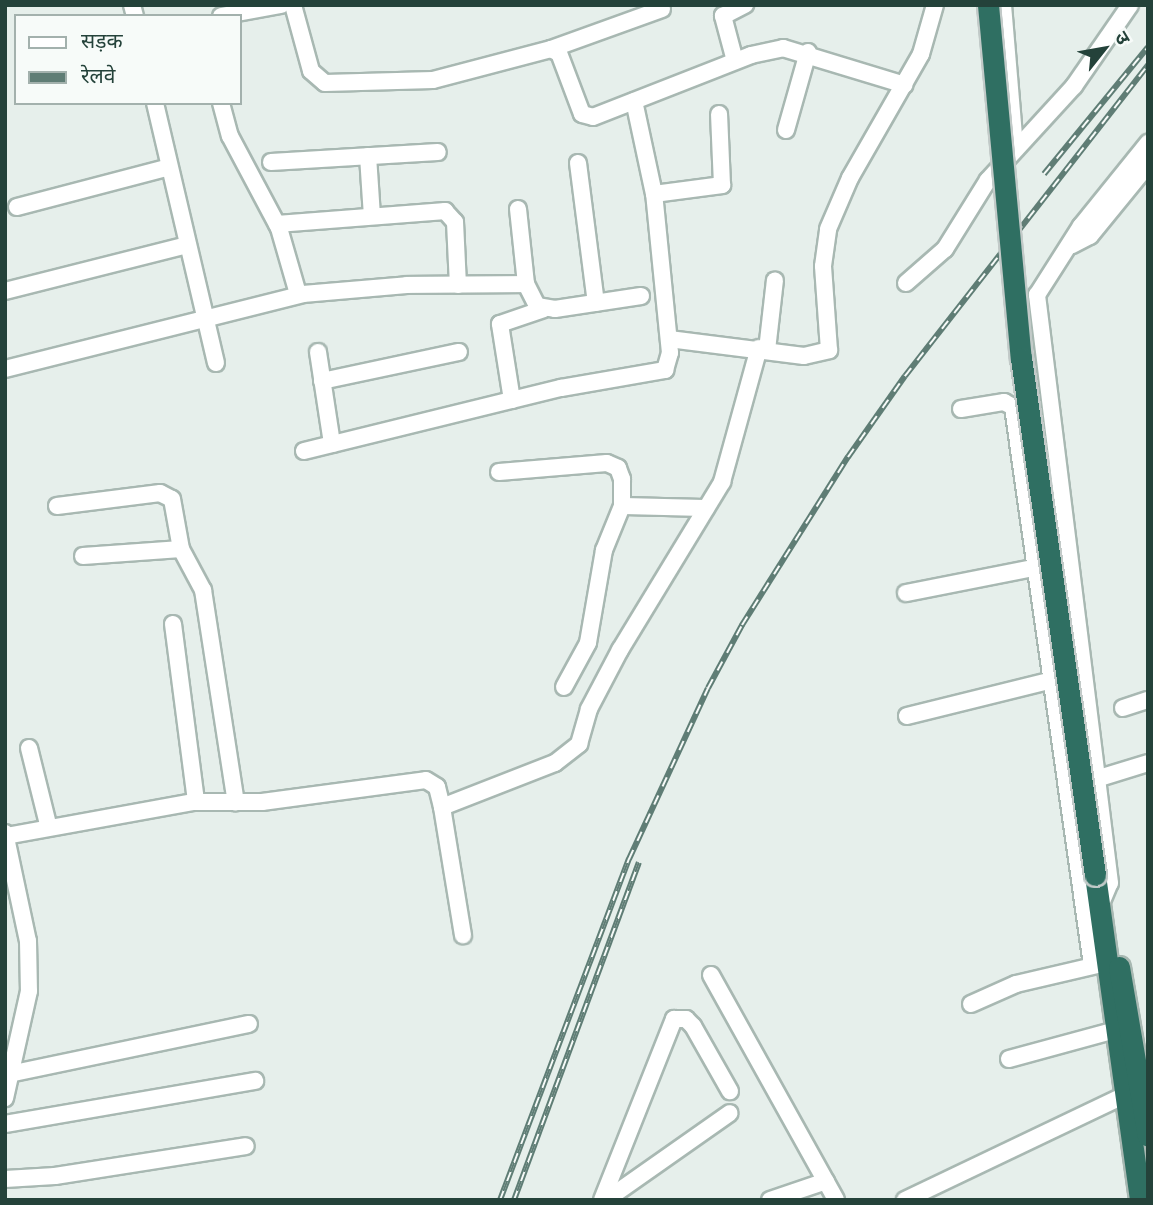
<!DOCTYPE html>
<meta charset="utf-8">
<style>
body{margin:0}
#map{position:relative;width:1153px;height:1205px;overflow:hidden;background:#e6efeb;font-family:Cabin,"Noto Sans Devanagari",sans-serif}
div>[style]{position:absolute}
.roads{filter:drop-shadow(2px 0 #a8b8b2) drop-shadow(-2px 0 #a8b8b2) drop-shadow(0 2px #a8b8b2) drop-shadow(0 -2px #a8b8b2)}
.minor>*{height:16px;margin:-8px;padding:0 8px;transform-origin:8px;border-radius:8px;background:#fff}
.highway>*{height:21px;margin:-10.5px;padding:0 10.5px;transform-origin:10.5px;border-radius:10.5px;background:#2f6f62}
.rail>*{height:6px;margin-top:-3px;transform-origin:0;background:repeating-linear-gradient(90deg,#f7fbf9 0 10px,#5f7d75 0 20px);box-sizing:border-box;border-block:2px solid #5f7d75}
.bridges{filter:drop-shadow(2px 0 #c2cac8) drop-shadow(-2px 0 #c2cac8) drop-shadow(0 2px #c2cac8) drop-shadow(0 -2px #c2cac8)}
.highway-bridge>*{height:21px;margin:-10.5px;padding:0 10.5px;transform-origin:10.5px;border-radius:10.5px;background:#2f6f62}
span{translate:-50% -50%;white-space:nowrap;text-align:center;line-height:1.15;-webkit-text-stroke:7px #f7fbf9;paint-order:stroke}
.frame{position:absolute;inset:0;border:7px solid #24423a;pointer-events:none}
.legend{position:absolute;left:14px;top:14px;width:228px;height:91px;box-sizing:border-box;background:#f7fbf9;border:2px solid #a3b1ad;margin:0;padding:9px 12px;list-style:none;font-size:21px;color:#24423a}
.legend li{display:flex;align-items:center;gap:14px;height:35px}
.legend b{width:35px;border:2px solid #a3b1ad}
.north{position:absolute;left:1069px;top:14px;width:70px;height:70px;-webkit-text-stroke:5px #f7fbf9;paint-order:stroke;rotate:59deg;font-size:19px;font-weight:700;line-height:28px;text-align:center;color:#24423a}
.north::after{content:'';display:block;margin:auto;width:24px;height:32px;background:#24423a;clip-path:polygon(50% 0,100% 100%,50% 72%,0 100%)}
</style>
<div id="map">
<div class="roads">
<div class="minor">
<i style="left:132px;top:5px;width:11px;rotate:75deg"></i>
<i style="left:293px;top:5px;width:68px;rotate:74.7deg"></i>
<i style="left:311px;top:71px;width:18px;rotate:41deg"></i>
<i style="left:325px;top:83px;width:108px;rotate:-1.6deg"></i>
<i style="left:433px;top:80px;width:122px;rotate:-14.7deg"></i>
<i style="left:551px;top:49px;width:9px;rotate:27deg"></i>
<i style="left:559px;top:53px;width:65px;rotate:69.3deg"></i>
<i style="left:582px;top:114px;width:11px;rotate:15deg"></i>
<i style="left:593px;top:117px;width:170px;rotate:-21.4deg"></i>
<i style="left:751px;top:55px;width:33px;rotate:-12deg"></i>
<i style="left:783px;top:48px;width:127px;rotate:16.9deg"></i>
<i style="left:1003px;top:5px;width:144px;rotate:85.2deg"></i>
<i style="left:221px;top:16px;width:61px;rotate:-10.4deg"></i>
<i style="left:551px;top:49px;width:118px;rotate:-19.8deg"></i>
<i style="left:735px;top:61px;width:47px;rotate:-104.9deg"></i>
<i style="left:723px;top:16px;width:25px;rotate:-27deg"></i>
<i style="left:155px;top:103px;width:267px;rotate:76.8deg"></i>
<i style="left:221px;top:103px;width:34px;rotate:75deg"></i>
<i style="left:230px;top:136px;width:104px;rotate:62deg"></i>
<i style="left:279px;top:228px;width:69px;rotate:73.9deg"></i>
<i style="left:786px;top:130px;width:81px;rotate:-74.2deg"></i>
<i style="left:368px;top:156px;width:60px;rotate:86.2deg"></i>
<i style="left:271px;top:162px;width:167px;rotate:-3.4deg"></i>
<i style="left:578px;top:163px;width:141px;rotate:82.7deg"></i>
<i style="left:654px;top:194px;width:69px;rotate:-7.5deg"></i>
<i style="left:722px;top:185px;width:71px;rotate:-92.4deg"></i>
<i style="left:17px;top:207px;width:157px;rotate:-14.7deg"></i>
<i style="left:518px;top:209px;width:75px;rotate:83.9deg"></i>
<i style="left:526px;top:284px;width:25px;rotate:63deg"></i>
<i style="left:537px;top:306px;width:18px;rotate:9deg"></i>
<i style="left:555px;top:309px;width:87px;rotate:-8.6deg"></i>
<i style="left:277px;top:224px;width:169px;rotate:-4.4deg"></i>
<i style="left:445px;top:211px;width:15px;rotate:48deg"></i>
<i style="left:455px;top:222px;width:63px;rotate:87.3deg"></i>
<i style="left:1072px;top:245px;width:20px;rotate:-27deg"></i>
<i style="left:1090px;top:236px;width:92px;rotate:-50.8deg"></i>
<i style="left:906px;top:283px;width:52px;rotate:-41.1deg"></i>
<i style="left:945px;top:249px;width:81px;rotate:-58.1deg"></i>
<i style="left:988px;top:180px;width:127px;rotate:-47.5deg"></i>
<i style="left:1074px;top:86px;width:98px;rotate:-55.3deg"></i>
<i style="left:5px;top:291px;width:188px;rotate:-14.2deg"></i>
<i style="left:669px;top:339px;width:136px;rotate:7.2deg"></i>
<i style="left:804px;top:356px;width:26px;rotate:-13deg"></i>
<i style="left:829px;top:350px;width:84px;rotate:-94.1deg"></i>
<i style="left:823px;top:266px;width:37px;rotate:-82deg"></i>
<i style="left:828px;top:229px;width:56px;rotate:-66.7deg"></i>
<i style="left:850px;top:178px;width:143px;rotate:-60.2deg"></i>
<i style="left:921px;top:54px;width:51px;rotate:-74.1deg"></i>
<i style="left:767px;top:350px;width:70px;rotate:-83.5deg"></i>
<i style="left:318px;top:352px;width:93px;rotate:81.3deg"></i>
<i style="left:5px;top:369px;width:307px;rotate:-14.1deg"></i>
<i style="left:303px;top:294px;width:104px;rotate:-4.9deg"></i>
<i style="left:407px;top:285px;width:119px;rotate:-0.5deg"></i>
<i style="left:322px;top:381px;width:140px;rotate:-12deg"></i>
<i style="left:512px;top:400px;width:77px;rotate:-99deg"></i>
<i style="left:500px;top:324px;width:46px;rotate:-18.8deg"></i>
<i style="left:961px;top:409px;width:44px;rotate:-9.2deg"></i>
<i style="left:1004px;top:402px;width:10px;rotate:29deg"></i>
<i style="left:1013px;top:407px;width:564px;rotate:81.94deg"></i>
<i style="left:304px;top:451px;width:265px;rotate:-13.8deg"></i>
<i style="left:561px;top:388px;width:106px;rotate:-9.8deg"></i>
<i style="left:665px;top:370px;width:18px;rotate:-74deg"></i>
<i style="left:670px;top:353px;width:160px;rotate:-95.7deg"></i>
<i style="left:654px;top:194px;width:95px;rotate:-102.1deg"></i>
<i style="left:499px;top:472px;width:108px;rotate:-4.8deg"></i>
<i style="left:607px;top:463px;width:12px;rotate:24deg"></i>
<i style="left:618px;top:468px;width:12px;rotate:70deg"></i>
<i style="left:622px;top:479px;width:27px;rotate:90deg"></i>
<i style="left:622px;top:506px;width:48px;rotate:112.2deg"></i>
<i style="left:604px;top:550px;width:94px;rotate:99.8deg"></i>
<i style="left:588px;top:643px;width:50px;rotate:118.6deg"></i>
<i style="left:57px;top:506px;width:104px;rotate:-7.2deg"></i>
<i style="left:160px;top:493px;width:13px;rotate:27deg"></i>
<i style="left:172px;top:499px;width:51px;rotate:79.8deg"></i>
<i style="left:181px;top:549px;width:47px;rotate:61.8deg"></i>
<i style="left:203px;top:590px;width:215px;rotate:81.2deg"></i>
<i style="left:622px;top:506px;width:84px;rotate:1.4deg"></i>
<i style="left:83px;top:556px;width:98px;rotate:-4.1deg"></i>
<i style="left:906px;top:593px;width:135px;rotate:-11.1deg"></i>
<i style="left:173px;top:624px;width:178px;rotate:82.6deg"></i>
<i style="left:1123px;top:708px;width:26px;rotate:-18deg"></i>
<i style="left:907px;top:716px;width:149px;rotate:-13.9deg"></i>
<i style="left:29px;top:748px;width:82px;rotate:76deg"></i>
<i style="left:1096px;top:779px;width:54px;rotate:-17.1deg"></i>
<i style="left:442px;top:807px;width:121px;rotate:-21.3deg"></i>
<i style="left:555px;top:763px;width:31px;rotate:-38deg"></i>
<i style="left:579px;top:744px;width:36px;rotate:-74deg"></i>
<i style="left:589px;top:709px;width:67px;rotate:-62.3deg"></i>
<i style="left:620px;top:650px;width:197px;rotate:-58.7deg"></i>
<i style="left:722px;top:482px;width:139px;rotate:-74.6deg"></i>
<i style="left:5px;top:833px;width:110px;rotate:78deg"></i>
<i style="left:28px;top:941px;width:50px;rotate:88.9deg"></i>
<i style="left:29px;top:991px;width:110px;rotate:102.6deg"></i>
<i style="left:6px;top:836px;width:191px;rotate:-10.3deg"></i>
<i style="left:194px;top:802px;width:68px"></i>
<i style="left:262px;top:802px;width:165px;rotate:-7.6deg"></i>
<i style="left:426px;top:780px;width:13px;rotate:32deg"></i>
<i style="left:437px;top:787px;width:21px;rotate:76deg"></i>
<i style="left:442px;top:807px;width:130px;rotate:80.7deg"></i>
<i style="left:1100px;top:906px;width:25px;rotate:-67deg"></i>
<i style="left:1110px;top:883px;width:593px;rotate:-97.08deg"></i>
<i style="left:1037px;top:295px;width:82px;rotate:-57.5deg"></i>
<i style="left:1081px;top:226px;width:107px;rotate:-51.1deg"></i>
<i style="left:711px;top:975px;width:257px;rotate:60.9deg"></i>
<i style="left:971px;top:1004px;width:49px;rotate:-24deg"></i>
<i style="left:1016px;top:984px;width:88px;rotate:-13.1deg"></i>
<i style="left:1009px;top:1059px;width:111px;rotate:-15.2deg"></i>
<i style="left:14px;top:1073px;width:240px;rotate:-11.8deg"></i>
<i style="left:5px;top:1124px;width:254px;rotate:-9.8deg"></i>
<i style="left:5px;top:1179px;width:50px;rotate:-3.4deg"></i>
<i style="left:55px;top:1176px;width:193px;rotate:-8.9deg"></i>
<i style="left:602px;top:1200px;width:195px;rotate:-68.3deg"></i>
<i style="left:674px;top:1019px;width:12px"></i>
<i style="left:686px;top:1019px;width:10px;rotate:45deg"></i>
<i style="left:693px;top:1026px;width:75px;rotate:60.4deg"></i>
<i style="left:606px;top:1200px;width:151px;rotate:-35.1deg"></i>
<i style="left:770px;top:1200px;width:59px;rotate:-18.7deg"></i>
<i style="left:905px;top:1200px;width:244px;rotate:-25.5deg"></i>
</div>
<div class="highway">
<i style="left:1095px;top:875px;width:328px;rotate:82.1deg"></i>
<i style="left:1119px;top:967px;width:171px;rotate:80.3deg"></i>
</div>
</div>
<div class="rail">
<i style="left:1044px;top:174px;width:164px;rotate:-50.7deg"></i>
<i style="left:500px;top:1200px;width:365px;rotate:-69.3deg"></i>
<i style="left:629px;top:859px;width:188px;rotate:-65.2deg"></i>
<i style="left:708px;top:688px;width:72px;rotate:-61.6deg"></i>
<i style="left:742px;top:625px;width:199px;rotate:-57.8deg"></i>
<i style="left:848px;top:457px;width:99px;rotate:-54.9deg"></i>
<i style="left:905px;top:376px;width:395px;rotate:-52deg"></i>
<i style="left:514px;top:1200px;width:360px;rotate:-69.7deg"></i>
</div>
<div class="bridges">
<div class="highway-bridge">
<i style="left:988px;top:5px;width:355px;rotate:84.7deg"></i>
<i style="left:1021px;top:358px;width:522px;rotate:81.85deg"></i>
</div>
</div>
<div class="frame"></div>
<ul class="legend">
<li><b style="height:9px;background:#fff"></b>सड़क</li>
<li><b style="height:9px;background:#5f7d75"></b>रेलवे</li>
</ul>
<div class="north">उ</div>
</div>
